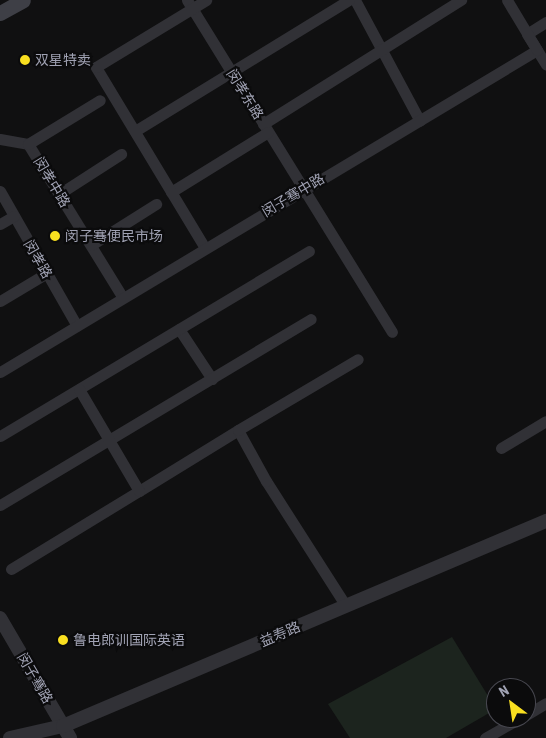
<!DOCTYPE html>
<meta charset="utf-8">
<style>
body{margin:0}
#map{position:relative;width:546px;height:738px;overflow:hidden;background:#101011;font-family:"Roboto Condensed","Noto Sans SC",sans-serif}
div>[style]{position:absolute}
.green>*{inset:0;background:#1c241e}
.minor>*{height:11px;margin:-5.5px;padding:0 5.5px;transform-origin:5.5px;border-radius:5.5px;background:#313136}
.tertiary>*{height:14px;margin:-7px;padding:0 7px;transform-origin:7px;border-radius:7px;background:#313136}
.secondary>*{height:15px;margin:-7.5px;padding:0 7.5px;transform-origin:7.5px;border-radius:7.5px;background:#3e3f46}
.dots>*{width:14px;height:14px;translate:-50% -50%;box-sizing:border-box;border:2px solid #0b0b0c;border-radius:50%}
span{translate:-50% -50%;white-space:nowrap;text-align:center;line-height:1.15;-webkit-text-stroke:4.5px #0b0b0c;paint-order:stroke}
.poi-label{font-size:14px;color:#a0a2b3}
.left{translate:0 -50%;text-align:left}
.street-label{font-size:14px;color:#a0a2b3}
.north{position:absolute;left:486px;top:678px;width:50px;height:50px;box-sizing:border-box;background:#0b0b0c;border:1px solid #47474f;border-radius:50%;rotate:329deg;font-size:14px;font-weight:700;line-height:20px;text-align:center;color:#a0a2b3}
.north::after{content:'';display:block;margin:auto;width:18px;height:22px;background:#f9df20;clip-path:polygon(50% 0,100% 100%,50% 72%,0 100%)}
</style>
<div id="map">
<div class="green">
<i style="clip-path:polygon(452px 637px,496px 709px,446px 738px,350px 738px,328px 704px)"></i>
</div>
<div class="minor">
<i style="left:187px;top:0;width:390px;rotate:58.3deg"></i>
<i style="left:355px;top:0;width:137px;rotate:61.8deg"></i>
<i style="left:546px;top:22px;width:22px;rotate:148deg"></i>
<i style="left:527px;top:34px;width:36px;rotate:58deg"></i>
<i style="left:263px;top:124px;width:234px;rotate:-32.1deg"></i>
<i style="left:135px;top:131px;width:251px;rotate:-31.5deg"></i>
<i style="left:0;top:139px;width:28px;rotate:10deg"></i>
<i style="left:28px;top:144px;width:179px;rotate:58.3deg"></i>
<i style="left:28px;top:144px;width:84px;rotate:-31.4deg"></i>
<i style="left:0;top:191px;width:155px;rotate:60.3deg"></i>
<i style="left:171px;top:192px;width:114px;rotate:-31.7deg"></i>
<i style="left:59px;top:194px;width:74px;rotate:-32.8deg"></i>
<i style="left:0;top:224px;width:16px;rotate:-30deg"></i>
<i style="left:91px;top:245px;width:77px;rotate:-32.2deg"></i>
<i style="left:205px;top:248px;width:211px;rotate:-121.1deg"></i>
<i style="left:96px;top:67px;width:129px;rotate:-31.3deg"></i>
<i style="left:0;top:301px;width:55px;rotate:-30.8deg"></i>
<i style="left:179px;top:329px;width:60px;rotate:56.6deg"></i>
<i style="left:0;top:372px;width:626px;rotate:-30.95deg"></i>
<i style="left:537px;top:50px;width:58px;rotate:-121deg"></i>
<i style="left:0;top:436px;width:360px;rotate:-30.9deg"></i>
<i style="left:501px;top:448px;width:52px;rotate:-31deg"></i>
<i style="left:139px;top:491px;width:116px;rotate:-31.6deg"></i>
<i style="left:0;top:505px;width:362px;rotate:-30.9deg"></i>
<i style="left:11px;top:569px;width:150px;rotate:-31.4deg"></i>
<i style="left:139px;top:491px;width:118px;rotate:-120.5deg"></i>
<i style="left:346px;top:606px;width:148px;rotate:-122.6deg"></i>
<i style="left:266px;top:481px;width:58px;rotate:-118.8deg"></i>
<i style="left:238px;top:430px;width:139px;rotate:-30.6deg"></i>
<i style="left:526px;top:715px;width:23px;rotate:-31deg"></i>
<i style="left:485px;top:738px;width:40px;rotate:-29.7deg"></i>
</div>
<div class="tertiary">
<i style="left:0;top:618px;width:139px;rotate:59.7deg"></i>
<i style="left:10px;top:738px;width:54px;rotate:-12.8deg"></i>
<i style="left:63px;top:726px;width:525px;rotate:-23deg"></i>
</div>
<div class="secondary">
<i style="left:0;top:13px;width:26px;rotate:-29deg"></i>
</div>
<div class="dots">
<i style="left:25px;top:60px;background:#f9df20"></i>
<i style="left:55px;top:236px;background:#f9df20"></i>
<i style="left:63px;top:640px;background:#f9df20"></i>
</div>
<div class="poi-label">
<span class="left" style="left:35px;top:60px">双星特卖</span>
<span class="left" style="left:65px;top:236px">闵子骞便民市场</span>
<span class="left" style="left:73px;top:640px">鲁电郎训国际英语</span>
</div>
<div class="street-label">
<span style="left:245px;top:94px;rotate:58deg">闵孝东路</span>
<span style="left:52px;top:182px;rotate:59deg">闵孝中路</span>
<span style="left:293px;top:195px;rotate:-31deg">闵子骞中路</span>
<span style="left:38px;top:259px;rotate:60deg">闵孝路</span>
<span style="left:280px;top:634px;rotate:-23deg">益寿路</span>
<span style="left:35px;top:678px;rotate:60deg">闵子骞路</span>
</div>
<div class="north">N</div>
</div>
